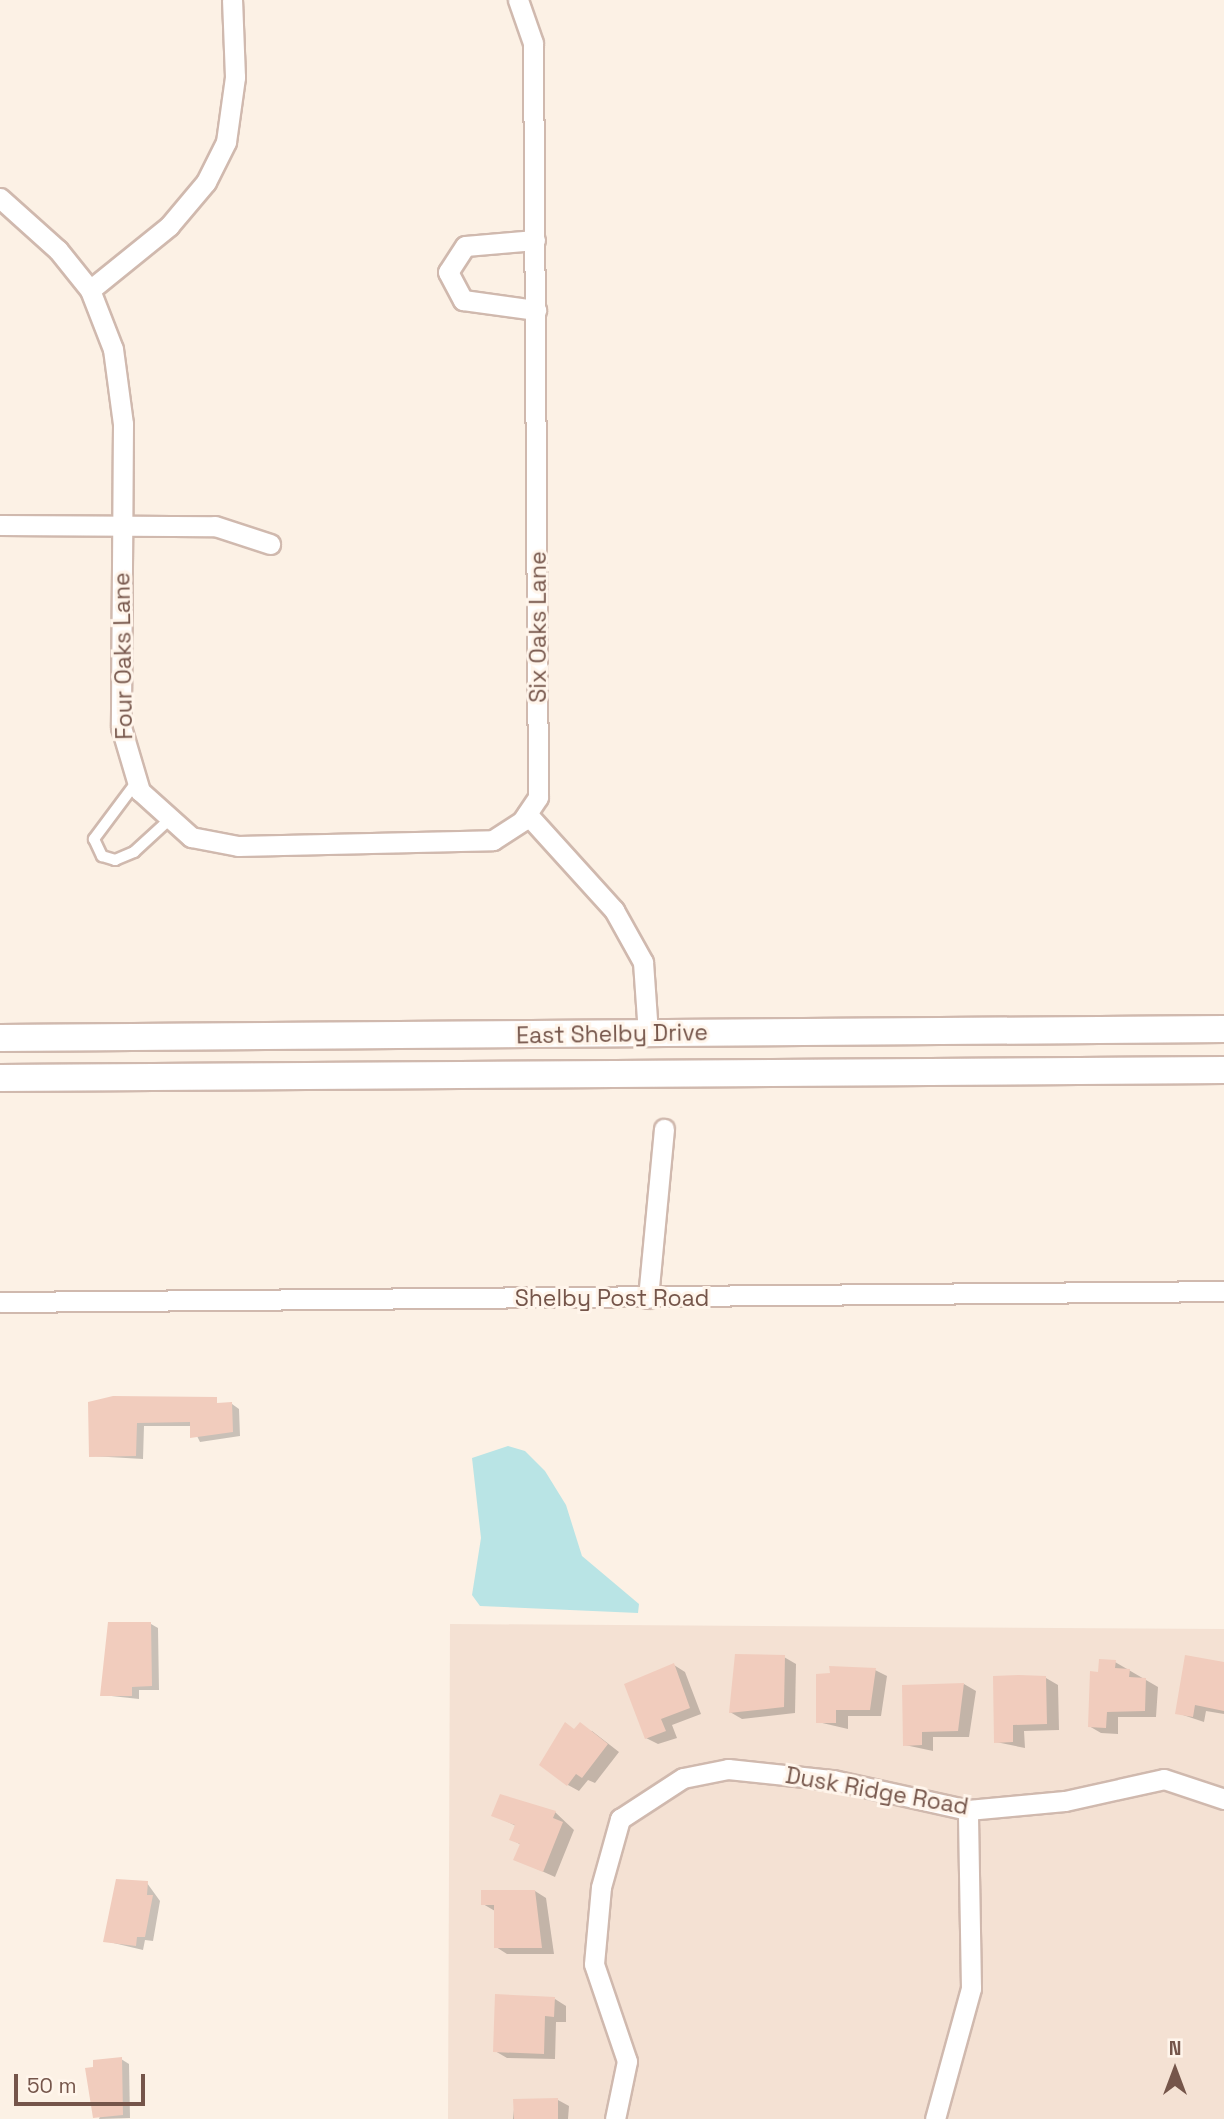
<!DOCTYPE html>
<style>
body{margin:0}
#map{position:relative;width:1224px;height:2119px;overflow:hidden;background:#fcf1e5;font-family:"Space Grotesk",sans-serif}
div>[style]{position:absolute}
.residential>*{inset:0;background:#f4e1d3}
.water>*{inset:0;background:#b9e4e5}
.shadow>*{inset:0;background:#0003}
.building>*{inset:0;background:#f1ccbd}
.roads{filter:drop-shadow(2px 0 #d0b9ae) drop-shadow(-2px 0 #d0b9ae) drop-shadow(0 2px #d0b9ae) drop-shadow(0 -2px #d0b9ae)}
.lane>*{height:10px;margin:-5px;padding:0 5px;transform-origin:5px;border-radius:5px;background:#fff}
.street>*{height:19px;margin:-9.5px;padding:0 9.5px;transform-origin:9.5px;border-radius:9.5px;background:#fff}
.secondary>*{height:26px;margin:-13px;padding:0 13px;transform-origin:13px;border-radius:13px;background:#fff}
span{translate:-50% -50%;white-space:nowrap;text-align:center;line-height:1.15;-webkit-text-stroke:6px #fff5eb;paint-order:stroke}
.street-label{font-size:23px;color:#75554a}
.north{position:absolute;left:1140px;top:2035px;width:70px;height:70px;-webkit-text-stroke:5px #fff5eb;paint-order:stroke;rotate:0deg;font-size:19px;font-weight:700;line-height:28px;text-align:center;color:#75554a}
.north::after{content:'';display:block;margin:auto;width:24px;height:32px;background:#75554a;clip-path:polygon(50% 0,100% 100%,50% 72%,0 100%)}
.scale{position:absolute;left:14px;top:2074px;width:131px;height:32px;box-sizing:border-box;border:4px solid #75554a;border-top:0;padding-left:9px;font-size:21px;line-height:24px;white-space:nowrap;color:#75554a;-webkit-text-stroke:5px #fff5eb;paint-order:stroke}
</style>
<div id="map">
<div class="residential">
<i style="clip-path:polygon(450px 1624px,1224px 1629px,1224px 2119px,448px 2119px)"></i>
</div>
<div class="water">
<i style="clip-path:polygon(508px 1446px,525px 1451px,545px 1471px,566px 1505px,582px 1556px,639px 1604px,638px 1613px,480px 1606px,472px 1595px,481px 1538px,472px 1458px)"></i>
</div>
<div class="shadow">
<i style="clip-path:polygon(134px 1398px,232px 1404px,239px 1409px,240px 1436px,200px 1442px,192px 1426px,144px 1426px,143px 1459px,91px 1456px)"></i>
<i style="clip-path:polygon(151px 1624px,158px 1628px,159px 1690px,139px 1690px,139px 1699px,102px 1695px)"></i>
<i style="clip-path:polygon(784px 1657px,796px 1664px,795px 1713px,742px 1719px,730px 1712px)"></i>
<i style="clip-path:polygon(1115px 1662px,1158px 1687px,1156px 1717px,1118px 1717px,1118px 1734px,1101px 1733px,1089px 1726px,1100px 1674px)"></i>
<i style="clip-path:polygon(1224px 1662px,1224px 1714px,1206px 1711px,1204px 1722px,1177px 1713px)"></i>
<i style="clip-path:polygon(674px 1665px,685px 1672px,701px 1714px,672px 1725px,677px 1738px,658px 1744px,646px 1738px)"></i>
<i style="clip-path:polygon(875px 1670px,887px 1676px,881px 1716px,848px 1716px,848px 1729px,818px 1722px)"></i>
<i style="clip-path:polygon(1046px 1678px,1058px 1685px,1059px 1730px,1024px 1731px,1025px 1748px,996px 1742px)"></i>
<i style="clip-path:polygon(964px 1684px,976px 1691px,969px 1737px,933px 1737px,933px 1751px,905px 1745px)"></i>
<i style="clip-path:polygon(576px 1730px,592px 1731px,619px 1752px,595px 1783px,588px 1780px,579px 1791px,568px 1785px)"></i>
<i style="clip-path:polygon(555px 1812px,574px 1830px,555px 1877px,515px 1859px,521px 1845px,511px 1839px,516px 1826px,494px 1815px)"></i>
<i style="clip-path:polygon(147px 1883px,160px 1901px,153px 1941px,145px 1940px,143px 1950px,105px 1941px)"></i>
<i style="clip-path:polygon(535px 1891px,546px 1898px,554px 1954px,507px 1954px,496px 1947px,495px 1911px,483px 1904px)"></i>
<i style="clip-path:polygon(555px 1999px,566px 2006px,566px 2022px,556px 2022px,555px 2059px,507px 2058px,495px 2051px)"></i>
<i style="clip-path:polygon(121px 2059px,129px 2064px,130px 2118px,99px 2119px)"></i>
<i style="clip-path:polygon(515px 2100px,558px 2100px,569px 2106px,568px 2119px,513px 2119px)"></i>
</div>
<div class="building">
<i style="clip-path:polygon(113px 1396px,217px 1397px,217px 1403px,232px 1402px,233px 1432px,190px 1438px,190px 1422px,137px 1423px,136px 1456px,89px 1457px,88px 1402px)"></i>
<i style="clip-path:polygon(108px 1622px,151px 1622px,152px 1686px,132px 1687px,132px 1696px,100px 1696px)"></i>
<i style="clip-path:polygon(735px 1654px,785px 1655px,784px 1707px,729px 1713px)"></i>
<i style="clip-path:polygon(1185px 1655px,1224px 1662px,1224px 1711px,1195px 1705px,1193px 1717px,1175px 1714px)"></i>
<i style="clip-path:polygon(1099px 1659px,1116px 1660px,1115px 1668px,1130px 1669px,1129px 1677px,1146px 1678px,1145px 1711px,1107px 1712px,1106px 1728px,1088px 1727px,1090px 1671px,1098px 1672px)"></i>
<i style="clip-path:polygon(674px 1663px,690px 1708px,661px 1719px,666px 1731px,645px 1739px,624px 1684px)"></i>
<i style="clip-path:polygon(829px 1666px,876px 1668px,870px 1710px,836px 1710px,836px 1723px,816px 1723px,816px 1674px,830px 1673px)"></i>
<i style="clip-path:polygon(1019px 1675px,1046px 1676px,1047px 1724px,1013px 1725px,1013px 1742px,994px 1743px,993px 1676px)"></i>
<i style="clip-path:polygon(964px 1683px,958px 1731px,922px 1732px,922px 1745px,903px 1746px,902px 1685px)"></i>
<i style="clip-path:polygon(565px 1722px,574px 1729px,580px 1722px,608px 1744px,582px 1778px,576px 1774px,567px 1786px,539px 1765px)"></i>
<i style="clip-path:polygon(500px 1794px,556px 1811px,553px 1818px,563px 1822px,543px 1872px,513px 1860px,520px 1844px,509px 1840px,515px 1825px,491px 1816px)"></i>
<i style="clip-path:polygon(116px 1879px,148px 1881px,147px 1895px,153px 1895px,145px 1937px,137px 1937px,136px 1946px,103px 1942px)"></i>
<i style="clip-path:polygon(481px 1890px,535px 1890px,542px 1948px,494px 1948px,494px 1905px,481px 1905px)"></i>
<i style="clip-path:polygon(495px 1994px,555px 1997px,554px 2017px,545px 2016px,544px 2054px,493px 2052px)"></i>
<i style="clip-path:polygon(122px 2057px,123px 2115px,93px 2118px,85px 2068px,93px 2067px,93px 2060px)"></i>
<i style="clip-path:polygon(558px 2098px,558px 2119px,514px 2119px,513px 2099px)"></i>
</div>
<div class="roads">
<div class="lane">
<i style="left:135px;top:784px;width:69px;rotate:126.7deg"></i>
<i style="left:94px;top:839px;width:19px;rotate:65deg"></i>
<i style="left:102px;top:856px;width:14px;rotate:17deg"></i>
<i style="left:115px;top:860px;width:21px;rotate:-23deg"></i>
<i style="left:134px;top:852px;width:49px;rotate:-42.5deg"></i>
</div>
<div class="street">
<i style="left:0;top:198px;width:78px;rotate:41.9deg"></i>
<i style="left:58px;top:250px;width:51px;rotate:51.3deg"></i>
<i style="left:90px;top:290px;width:63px;rotate:68.7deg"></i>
<i style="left:113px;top:349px;width:76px;rotate:82.4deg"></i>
<i style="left:123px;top:424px;width:303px;rotate:90.4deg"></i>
<i style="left:121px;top:727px;width:67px;rotate:73.5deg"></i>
<i style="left:140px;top:791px;width:69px;rotate:42deg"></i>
<i style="left:191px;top:837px;width:48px;rotate:10.8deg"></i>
<i style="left:238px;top:846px;width:255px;rotate:-1.3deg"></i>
<i style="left:493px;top:840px;width:35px;rotate:-33deg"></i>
<i style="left:522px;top:821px;width:29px;rotate:-56deg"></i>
<i style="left:538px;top:797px;width:754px;rotate:-90.38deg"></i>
<i style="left:533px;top:43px;width:46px;rotate:-109.2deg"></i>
<i style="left:535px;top:240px;width:70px;rotate:175.1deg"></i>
<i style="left:465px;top:246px;width:31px;rotate:123deg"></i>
<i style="left:448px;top:272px;width:32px;rotate:62deg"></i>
<i style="left:463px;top:300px;width:74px;rotate:7.8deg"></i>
<i style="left:90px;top:290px;width:102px;rotate:-39deg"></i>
<i style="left:169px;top:226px;width:57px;rotate:-49.9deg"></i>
<i style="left:206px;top:182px;width:45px;rotate:-63.4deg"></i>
<i style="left:226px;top:142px;width:66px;rotate:-82.1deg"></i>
<i style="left:235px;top:77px;width:77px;rotate:-92.2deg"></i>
<i style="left:0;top:525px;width:215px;rotate:0.3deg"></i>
<i style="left:215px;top:526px;width:58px;rotate:18.1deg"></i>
<i style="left:527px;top:814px;width:130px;rotate:47.8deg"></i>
<i style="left:614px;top:910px;width:60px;rotate:60.9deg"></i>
<i style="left:643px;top:962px;width:72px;rotate:86deg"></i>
<i style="left:648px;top:1298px;width:170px;rotate:-84.6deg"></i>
<i style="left:0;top:1302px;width:1224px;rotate:-0.51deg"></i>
<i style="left:615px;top:2119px;width:59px;rotate:-78.3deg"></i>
<i style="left:627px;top:2061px;width:102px;rotate:-108.8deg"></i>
<i style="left:594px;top:1964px;width:77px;rotate:-84.8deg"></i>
<i style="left:601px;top:1887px;width:71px;rotate:-74.4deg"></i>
<i style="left:620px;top:1819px;width:75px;rotate:-33.1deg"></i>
<i style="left:683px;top:1778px;width:46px;rotate:-11.3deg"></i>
<i style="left:728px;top:1769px;width:106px;rotate:6deg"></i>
<i style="left:833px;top:1780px;width:138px;rotate:12.5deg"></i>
<i style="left:968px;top:1810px;width:97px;rotate:-5.3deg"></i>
<i style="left:1065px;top:1801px;width:101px;rotate:-12.5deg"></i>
<i style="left:1164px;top:1779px;width:63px;rotate:18.4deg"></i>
<i style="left:935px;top:2119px;width:136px;rotate:-74.6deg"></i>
<i style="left:971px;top:1988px;width:178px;rotate:-91deg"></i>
</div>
<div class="secondary">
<i style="left:0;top:1038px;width:1224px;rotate:-0.42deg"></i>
<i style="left:0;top:1078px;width:1224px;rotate:-0.37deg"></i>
</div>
</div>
<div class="street-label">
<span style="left:538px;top:627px;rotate:-90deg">Six Oaks Lane</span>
<span style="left:123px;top:656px;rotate:-91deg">Four Oaks Lane</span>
<span style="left:612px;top:1034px;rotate:-1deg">East Shelby Drive</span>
<span style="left:612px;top:1298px">Shelby Post Road</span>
<span style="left:877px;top:1791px;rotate:10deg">Dusk Ridge Road</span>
</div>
<div class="north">N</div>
<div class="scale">50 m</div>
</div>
